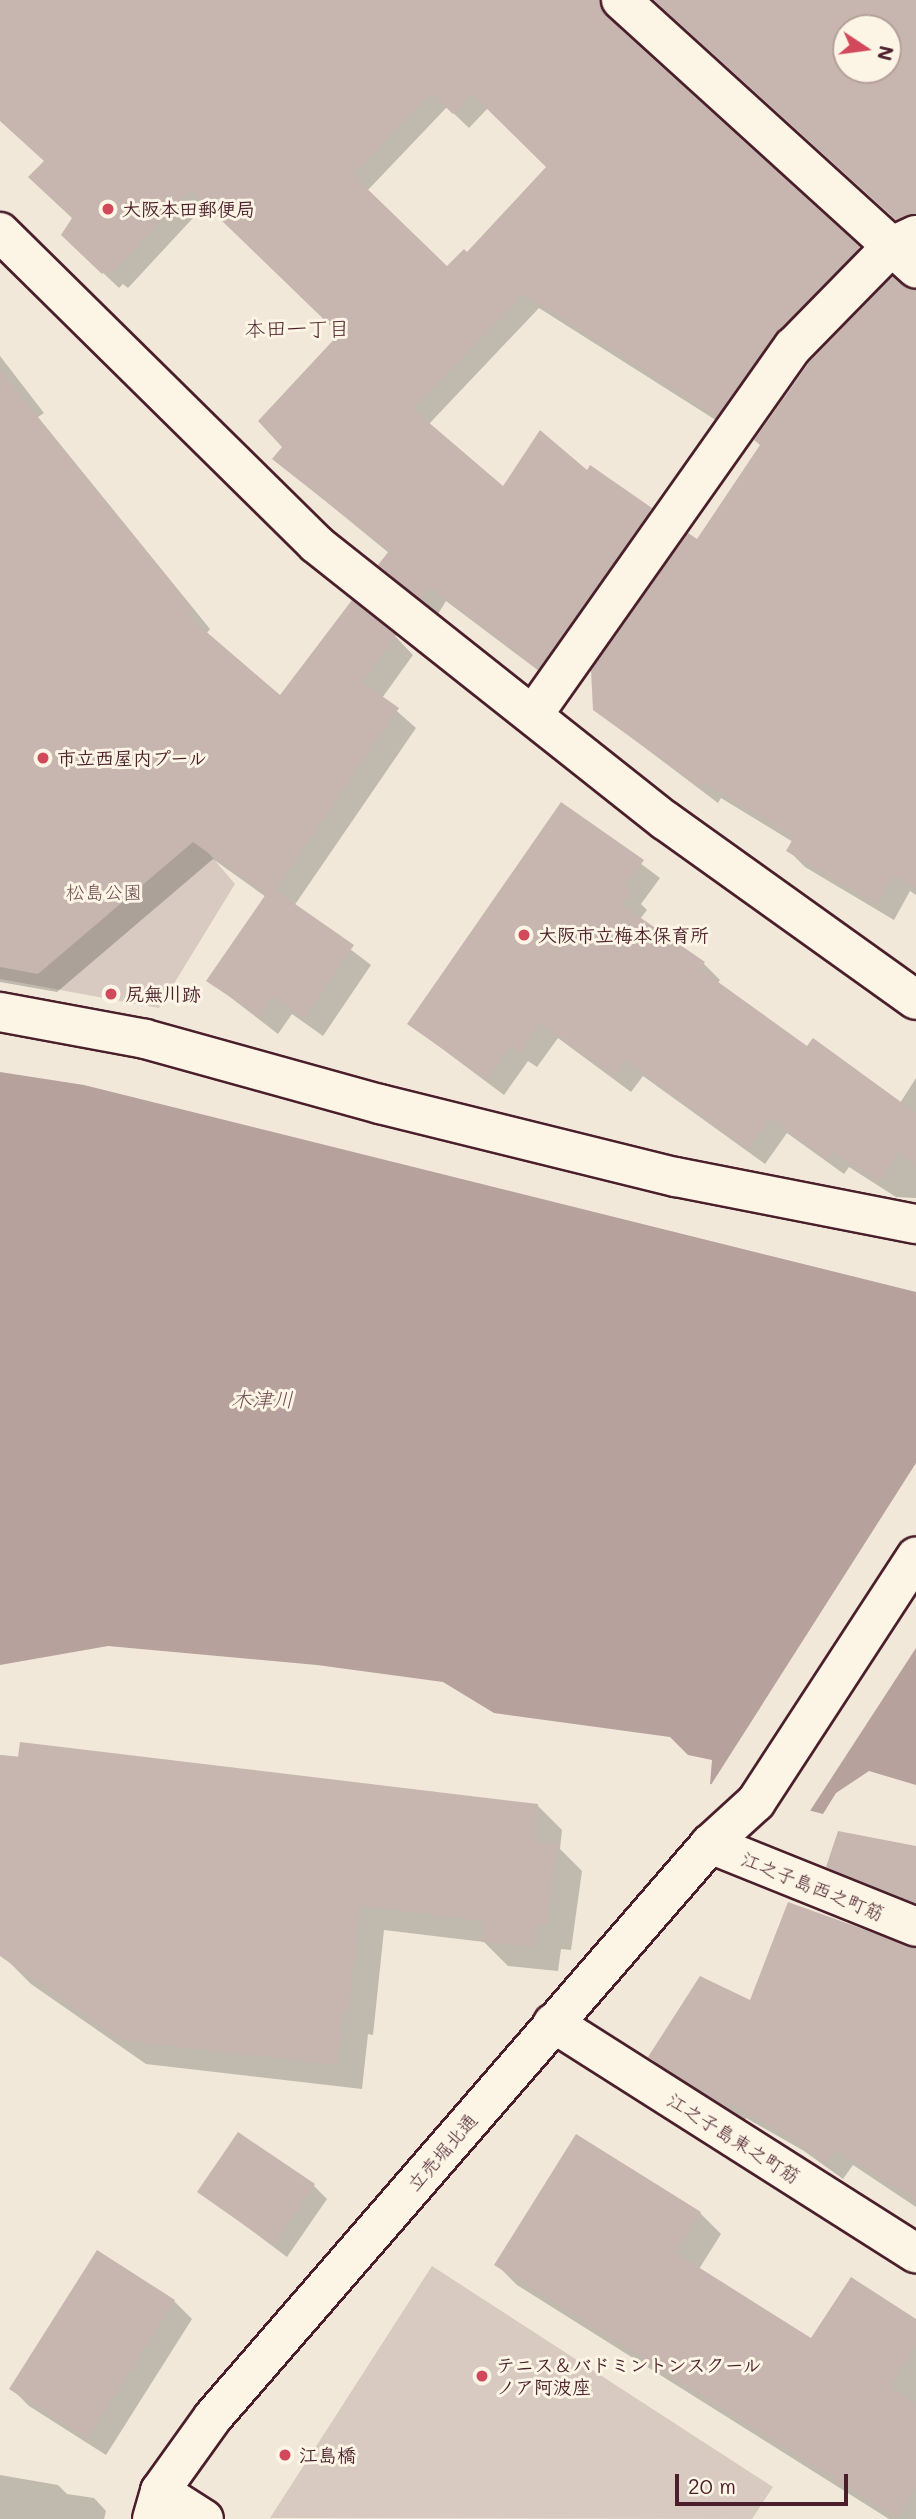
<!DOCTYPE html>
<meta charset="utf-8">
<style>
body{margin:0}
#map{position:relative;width:916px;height:2519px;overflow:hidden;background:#f1e8da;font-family:Mali,"Klee One",sans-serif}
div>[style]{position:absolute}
.green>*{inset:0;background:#d8cac0}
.water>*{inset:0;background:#b6a19c}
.pier>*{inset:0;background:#f1e8da}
.shadow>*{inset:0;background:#0003}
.building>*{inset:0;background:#c7b6af}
.roads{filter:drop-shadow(2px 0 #4a1f2b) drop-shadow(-2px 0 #4a1f2b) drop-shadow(0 2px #4a1f2b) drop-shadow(0 -2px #4a1f2b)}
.minor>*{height:38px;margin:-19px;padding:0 19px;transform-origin:19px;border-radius:19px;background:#fcf5e5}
.tertiary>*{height:38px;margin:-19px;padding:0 19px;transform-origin:19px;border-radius:19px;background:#fcf5e5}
.dots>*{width:19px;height:19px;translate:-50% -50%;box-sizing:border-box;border:4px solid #fcf5e5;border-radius:50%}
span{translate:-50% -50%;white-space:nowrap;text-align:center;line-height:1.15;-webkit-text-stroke:6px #fcf5e5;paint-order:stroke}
.poi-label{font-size:19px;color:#4a1f2b;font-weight:700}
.left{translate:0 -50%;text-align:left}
.park-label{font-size:19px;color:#6e4a50}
.street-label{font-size:19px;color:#4a1f2b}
.neighbourhood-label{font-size:21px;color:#4a1f2b}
.water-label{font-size:21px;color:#704c53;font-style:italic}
.north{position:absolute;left:832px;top:14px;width:70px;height:70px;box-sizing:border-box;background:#fcf5e5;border:2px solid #b59f9b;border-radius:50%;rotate:103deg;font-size:19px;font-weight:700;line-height:28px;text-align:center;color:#4a1f2b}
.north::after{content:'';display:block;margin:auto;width:24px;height:32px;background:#d1495b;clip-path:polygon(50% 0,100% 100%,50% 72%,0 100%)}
.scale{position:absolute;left:675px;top:2474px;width:173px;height:32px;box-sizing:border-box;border:4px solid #4a1f2b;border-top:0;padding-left:9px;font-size:21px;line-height:24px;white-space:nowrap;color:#4a1f2b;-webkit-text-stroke:5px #fcf5e5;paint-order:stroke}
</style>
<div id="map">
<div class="green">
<i style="clip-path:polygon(0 608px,235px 884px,159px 1008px,0 979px)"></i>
<i style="clip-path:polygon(432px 2266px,773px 2487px,752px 2519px,270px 2518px)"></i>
</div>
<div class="water">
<i style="clip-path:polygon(0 1072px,84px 1085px,916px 1292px,916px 1785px,869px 1771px,836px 1793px,823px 1814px,710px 1784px,712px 1760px,688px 1755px,670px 1737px,494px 1713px,443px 1682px,317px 1665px,108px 1646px,0 1665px)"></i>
</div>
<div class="pier">
<i style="clip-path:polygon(916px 1463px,916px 1648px,808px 1814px,709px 1788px)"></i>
</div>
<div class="shadow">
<i style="clip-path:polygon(evenodd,0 0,625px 0,614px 12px,621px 32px,874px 264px,733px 431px,539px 308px,428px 425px,503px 488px,587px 472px,591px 467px,667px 525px,555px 683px,446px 601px,438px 614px,396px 580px,380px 565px,389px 553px,274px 459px,285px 447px,341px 335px,206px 204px,128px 288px,123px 284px,119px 288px,79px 250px,74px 219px,45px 161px,0 120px,0 0,447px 107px,469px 128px,488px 108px,549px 167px,467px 254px,447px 268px,367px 191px,447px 107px)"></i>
<i style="clip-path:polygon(evenodd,654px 0,916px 0,916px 232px,912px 234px,654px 0,846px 28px,888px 28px,888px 70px,846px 70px,846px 28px)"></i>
<i style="clip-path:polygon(916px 299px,916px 895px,910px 891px,894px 920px,805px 867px,788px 850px,793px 842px,721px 798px,718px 803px,595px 710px,698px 542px)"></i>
<i style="clip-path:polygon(0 356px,44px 413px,38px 417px,210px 629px,206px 634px,281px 698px,395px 636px,413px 655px,382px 698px,416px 728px,294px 906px,371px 965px,323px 1036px,292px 1014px,278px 1034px,208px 980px,266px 897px,213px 859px,57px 992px,0 982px)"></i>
<i style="clip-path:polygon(561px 804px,660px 878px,641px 904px,647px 910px,640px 919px,704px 964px,720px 980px,717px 984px,807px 1048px,900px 1103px,916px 1078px,916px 1198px,896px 1197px,849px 1167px,844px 1174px,787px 1133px,765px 1164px,643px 1076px,631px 1092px,558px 1038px,537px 1067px,528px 1061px,504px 1095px,409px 1024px)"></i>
<i style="clip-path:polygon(0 1755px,537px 1805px,562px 1830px,560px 1849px,582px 1871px,571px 1950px,561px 1949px,558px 1971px,508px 1966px,484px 1942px,384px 1930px,373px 2035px,368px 2034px,362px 2089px,146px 2064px,31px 1984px,5px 1958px,0 1946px)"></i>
<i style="clip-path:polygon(916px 1848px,916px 1912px,845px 1883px,828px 1867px)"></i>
<i style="clip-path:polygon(916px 1948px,916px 2207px,853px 2165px,843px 2179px,804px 2151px,746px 2118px,743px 2122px,666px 2073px,650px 2057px,751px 2002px)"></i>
<i style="clip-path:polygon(314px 2186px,327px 2199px,287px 2257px,200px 2192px)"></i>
<i style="clip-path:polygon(700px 2213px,721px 2234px,699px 2269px,812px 2340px,916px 2321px,916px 2519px,889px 2519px,517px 2285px,496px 2264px)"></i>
<i style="clip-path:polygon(174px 2301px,192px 2319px,106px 2455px,29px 2406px,11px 2388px)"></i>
<i style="clip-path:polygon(0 2475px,58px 2485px,67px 2494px,94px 2498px,106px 2511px,104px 2519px,0 2519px)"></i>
</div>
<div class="building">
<i style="clip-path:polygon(evenodd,0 0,600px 0,606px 16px,860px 247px,777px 332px,717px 417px,523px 294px,413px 409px,503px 486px,540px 430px,587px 470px,590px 465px,652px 508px,538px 669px,430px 587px,421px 600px,378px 565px,389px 551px,272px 459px,282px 447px,258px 421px,339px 334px,190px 190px,111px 274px,106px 270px,102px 274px,61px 235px,72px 218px,28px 177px,44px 161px,0 121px,0 0,431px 93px,453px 114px,472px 94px,546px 167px,467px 252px,464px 249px,447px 266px,353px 175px,431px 93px)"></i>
<i style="clip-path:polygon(evenodd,654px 0,916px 0,916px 213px,896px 220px,654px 0,846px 28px,888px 28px,888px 70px,846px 70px,846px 28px)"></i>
<i style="clip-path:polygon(893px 276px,916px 289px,916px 888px,893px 876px,877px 905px,786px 851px,794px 837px,704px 783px,701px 788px,593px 710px,591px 670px,688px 533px,697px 539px,760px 445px,754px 440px,810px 361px)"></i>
<i style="clip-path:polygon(0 371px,193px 610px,188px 616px,280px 695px,352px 600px,396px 635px,362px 682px,399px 708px,275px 890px,354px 945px,304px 1019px,273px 997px,259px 1016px,206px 981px,266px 894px,193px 842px,38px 974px,0 967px)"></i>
<i style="clip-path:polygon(561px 802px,644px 860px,625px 887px,631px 892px,622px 905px,705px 962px,700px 969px,807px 1046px,813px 1038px,916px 1113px,916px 1165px,898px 1153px,879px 1182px,832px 1152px,826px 1159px,770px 1118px,748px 1149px,626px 1061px,614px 1076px,540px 1023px,520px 1052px,510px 1046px,487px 1080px,407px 1024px)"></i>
<i style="clip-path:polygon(20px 1742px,538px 1804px,534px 1841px,558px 1844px,546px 1926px,537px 1925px,534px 1947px,482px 1942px,484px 1921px,360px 1906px,349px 2011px,343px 2010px,337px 2065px,120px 2040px,0 1956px,0 1755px,18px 1757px)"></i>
<i style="clip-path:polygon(838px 1831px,916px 1846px,916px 1903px,826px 1867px)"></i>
<i style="clip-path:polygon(788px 1902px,916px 1948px,916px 2201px,836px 2150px,826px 2164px,786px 2135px,729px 2103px,726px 2107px,648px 2057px,700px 1976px,750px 2000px)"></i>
<i style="clip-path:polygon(238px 2132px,315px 2184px,273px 2245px,197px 2192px)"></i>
<i style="clip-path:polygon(576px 2134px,701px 2212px,676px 2253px,811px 2338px,851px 2277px,916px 2319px,916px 2346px,890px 2387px,916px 2404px,916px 2488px,897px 2518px,494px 2265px)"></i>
<i style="clip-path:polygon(97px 2250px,175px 2300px,87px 2439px,9px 2389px)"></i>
</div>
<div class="roads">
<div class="minor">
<i style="left:621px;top:0;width:399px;rotate:42.3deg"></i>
<i style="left:0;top:232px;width:444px;rotate:44.6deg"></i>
<i style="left:316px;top:544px;width:446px;rotate:38.4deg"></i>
<i style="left:666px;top:821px;width:307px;rotate:35.6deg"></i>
<i style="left:533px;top:715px;width:451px;rotate:-54.8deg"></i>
<i style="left:793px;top:347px;width:141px;rotate:-45.6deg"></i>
<i style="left:892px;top:246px;width:26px;rotate:-25deg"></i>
<i style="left:0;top:1012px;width:147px;rotate:10.5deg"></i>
<i style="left:145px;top:1039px;width:244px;rotate:15.5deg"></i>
<i style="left:380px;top:1104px;width:305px;rotate:13.9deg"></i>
<i style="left:676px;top:1177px;width:245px;rotate:11.1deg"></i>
<i style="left:710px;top:1844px;width:222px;rotate:21.9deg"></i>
<i style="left:160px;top:2491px;width:52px;rotate:32.5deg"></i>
</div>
<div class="tertiary">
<i style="left:553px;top:2023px;width:430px;rotate:32.4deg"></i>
<i style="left:152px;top:2519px;width:29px;rotate:-74deg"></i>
<i style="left:160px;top:2491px;width:91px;rotate:-54.4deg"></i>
<i style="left:213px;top:2417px;width:759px;rotate:-49.06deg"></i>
<i style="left:710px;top:1844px;width:62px;rotate:-42.4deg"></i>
<i style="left:756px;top:1802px;width:293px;rotate:-56.9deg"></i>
</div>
</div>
<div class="dots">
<i style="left:108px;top:209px;background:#d1495b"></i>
<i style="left:43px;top:758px;background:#d1495b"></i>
<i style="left:524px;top:935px;background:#d1495b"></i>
<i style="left:111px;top:994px;background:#d1495b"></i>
<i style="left:482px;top:2376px;background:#d1495b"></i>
<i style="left:285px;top:2455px;background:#d1495b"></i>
</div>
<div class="poi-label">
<span class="left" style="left:122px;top:209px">大阪本田郵便局</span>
<span class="left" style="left:57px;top:758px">市立西屋内プール</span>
<span class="left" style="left:538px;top:935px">大阪市立梅本保育所</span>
<span class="left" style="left:125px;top:994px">尻無川跡</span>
<span class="left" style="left:496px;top:2376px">テニス＆バドミントンスクール<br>ノア阿波座</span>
<span class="left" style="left:299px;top:2455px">江島橋</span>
</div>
<div class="park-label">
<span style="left:104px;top:892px">松島公園</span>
</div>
<div class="street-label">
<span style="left:813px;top:1886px;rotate:22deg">江之子島西之町筋</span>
<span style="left:734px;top:2138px;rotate:32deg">江之子島東之町筋</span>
<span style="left:442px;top:2152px;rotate:-49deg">立売堀北通</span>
</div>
<div class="neighbourhood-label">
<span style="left:297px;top:328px">本田一丁目</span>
</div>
<div class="water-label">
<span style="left:262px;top:1399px">木津川</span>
</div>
<div class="north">N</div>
<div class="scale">20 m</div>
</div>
